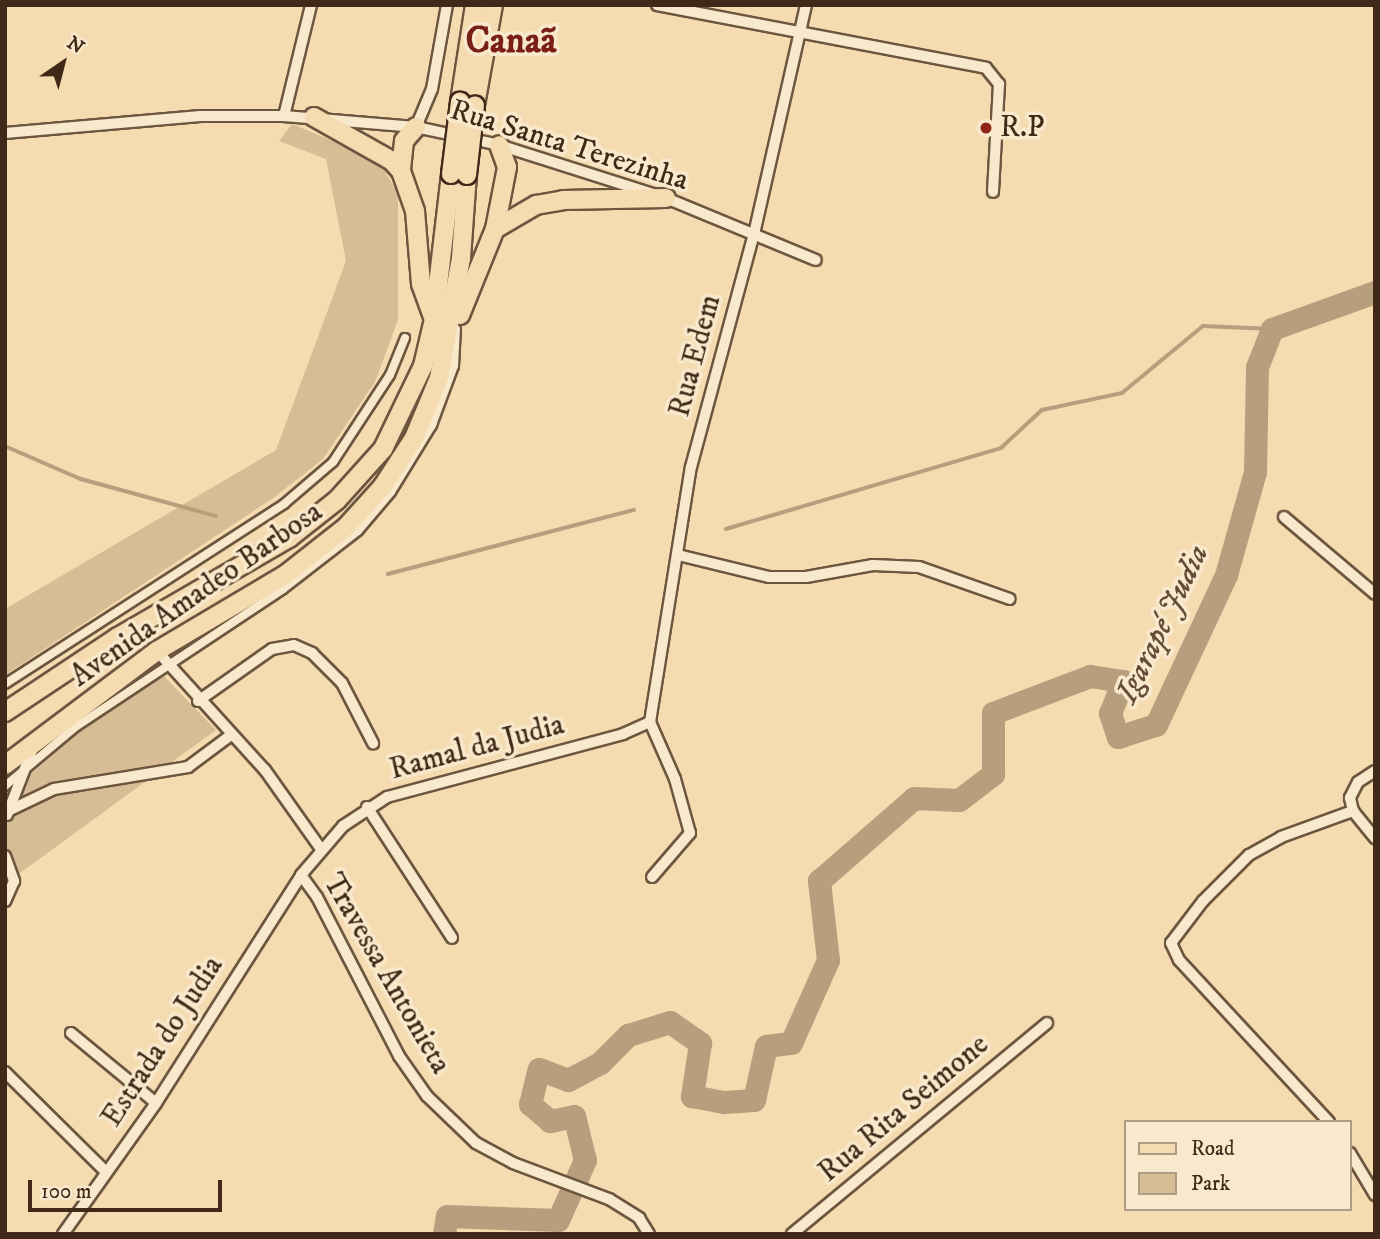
<!DOCTYPE html>
<meta charset="utf-8">
<style>
body{margin:0}
#map{position:relative;width:1380px;height:1239px;overflow:hidden;background:#f5dbb0;font-family:"IM FELL DW Pica",serif}
div>[style]{position:absolute}
.green>*{inset:0;background:#d6bd96}
.stream>*{height:3.5px;margin:-1.75px;padding:0 1.75px;transform-origin:1.75px;border-radius:1.75px;background:#b79e7d}
.river>*{height:23px;margin:-11.5px;padding:0 11.5px;transform-origin:11.5px;border-radius:11.5px;background:#b79e7d}
.roads{filter:drop-shadow(2px 0 #6d563f) drop-shadow(-2px 0 #6d563f) drop-shadow(0 2px #6d563f) drop-shadow(0 -2px #6d563f)}
.pedestrian>*{height:8px;margin:-4px;padding:0 4px;transform-origin:4px;border-radius:4px;background:#f8e8cc}
.minor>*{height:10px;margin:-5px;padding:0 5px;transform-origin:5px;border-radius:5px;background:#f8e8cc}
.primary>*{height:18px;margin:-9px;padding:0 9px;transform-origin:9px;border-radius:9px;background:#f5dbb0}
.bridges{filter:drop-shadow(2px 0 #402919) drop-shadow(-2px 0 #402919) drop-shadow(0 2px #402919) drop-shadow(0 -2px #402919)}
.primary-bridge>*{height:18px;margin:-9px;padding:0 9px;transform-origin:9px;border-radius:9px;background:#f5dbb0}
.dots>*{width:19px;height:19px;translate:-50% -50%;box-sizing:border-box;border:4px solid #f8e8cc;border-radius:50%}
span{translate:-50% -50%;white-space:nowrap;text-align:center;line-height:1.15;-webkit-text-stroke:7px #f8e8cc;paint-order:stroke}
.poi-label{font-size:30px;color:#402919}
.left{translate:0 -50%;text-align:left}
.street-label{font-size:30px;color:#402919}
.water-label{font-size:32px;color:#644c37;font-style:italic}
.district-label{font-size:37px;color:#7a1f14;font-weight:700}
.frame{position:absolute;inset:0;border:7px solid #402919;pointer-events:none}
.legend{position:absolute;left:1124px;top:1120px;width:228px;height:91px;box-sizing:border-box;background:#f8e8cc;border:2px solid #ae9c84;margin:0;padding:9px 12px;list-style:none;font-size:21px;color:#402919}
.legend li{display:flex;align-items:center;gap:14px;height:35px}
.legend b{width:35px;border:2px solid #ae9c84}
.north{position:absolute;left:28px;top:28px;width:70px;height:70px;-webkit-text-stroke:5px #f8e8cc;paint-order:stroke;rotate:35deg;font-size:19px;font-weight:700;line-height:28px;text-align:center;color:#402919}
.north::after{content:'';display:block;margin:auto;width:24px;height:32px;background:#402919;clip-path:polygon(50% 0,100% 100%,50% 72%,0 100%)}
.scale{position:absolute;left:28px;top:1180px;width:194px;height:32px;box-sizing:border-box;border:4px solid #402919;border-top:0;padding-left:9px;font-size:21px;line-height:24px;white-space:nowrap;color:#402919;-webkit-text-stroke:5px #f8e8cc;paint-order:stroke}
</style>
<div id="map">
<div class="green">
<i style="clip-path:polygon(292px 124px,379px 160px,398px 194px,398px 320px,375px 382px,323px 459px,272px 499px,5px 675px,5px 609px,276px 450px,346px 261px,326px 159px,279px 141px)"></i>
<i style="clip-path:polygon(164px 676px,216px 730px,5px 884px,5px 797px,79px 732px)"></i>
</div>
<div class="stream">
<i style="left:5px;top:446px;width:83px;rotate:23.5deg"></i>
<i style="left:81px;top:479px;width:140px;rotate:15.3deg"></i>
<i style="left:726px;top:529px;width:287px;rotate:-16.4deg"></i>
<i style="left:1001px;top:448px;width:56px;rotate:-42.8deg"></i>
<i style="left:1042px;top:410px;width:82px;rotate:-12deg"></i>
<i style="left:1122px;top:393px;width:105px;rotate:-39.6deg"></i>
<i style="left:1203px;top:326px;width:69px;rotate:2.5deg"></i>
<i style="left:388px;top:574px;width:254px;rotate:-14.6deg"></i>
</div>
<div class="river">
<i style="left:444px;top:1234px;width:18px;rotate:-81deg"></i>
<i style="left:447px;top:1216px;width:111px;rotate:2.1deg"></i>
<i style="left:558px;top:1220px;width:66px;rotate:-65.8deg"></i>
<i style="left:585px;top:1160px;width:45px;rotate:-104deg"></i>
<i style="left:574px;top:1116px;width:25px;rotate:168deg"></i>
<i style="left:550px;top:1121px;width:26px;rotate:-140deg"></i>
<i style="left:530px;top:1104px;width:36px;rotate:-76deg"></i>
<i style="left:539px;top:1069px;width:31px;rotate:21deg"></i>
<i style="left:568px;top:1080px;width:36px;rotate:-28deg"></i>
<i style="left:600px;top:1063px;width:40px;rotate:-45deg"></i>
<i style="left:628px;top:1035px;width:44px;rotate:-17.2deg"></i>
<i style="left:670px;top:1022px;width:37px;rotate:35deg"></i>
<i style="left:700px;top:1043px;width:54px;rotate:98.6deg"></i>
<i style="left:692px;top:1096px;width:33px;rotate:11deg"></i>
<i style="left:724px;top:1102px;width:30px;rotate:-4deg"></i>
<i style="left:754px;top:1100px;width:55px;rotate:-77.5deg"></i>
<i style="left:766px;top:1046px;width:25px;rotate:-7deg"></i>
<i style="left:791px;top:1043px;width:91px;rotate:-66deg"></i>
<i style="left:828px;top:960px;width:80px;rotate:-96.5deg"></i>
<i style="left:819px;top:881px;width:126px;rotate:-41.1deg"></i>
<i style="left:914px;top:798px;width:45px;rotate:2.5deg"></i>
<i style="left:959px;top:800px;width:43px;rotate:-37.4deg"></i>
<i style="left:993px;top:774px;width:61px;rotate:-90deg"></i>
<i style="left:993px;top:713px;width:104px;rotate:-20.9deg"></i>
<i style="left:1090px;top:676px;width:33px;rotate:9deg"></i>
<i style="left:1123px;top:681px;width:35px;rotate:112deg"></i>
<i style="left:1110px;top:713px;width:25px;rotate:72deg"></i>
<i style="left:1118px;top:737px;width:40px;rotate:-18deg"></i>
<i style="left:1156px;top:725px;width:166px;rotate:-65deg"></i>
<i style="left:1226px;top:575px;width:107px;rotate:-74.3deg"></i>
<i style="left:1255px;top:472px;width:105px;rotate:-88.9deg"></i>
<i style="left:1257px;top:367px;width:41px;rotate:-68.5deg"></i>
<i style="left:1272px;top:329px;width:109px;rotate:-19.8deg"></i>
</div>
<div class="roads">
<div class="pedestrian">
<i style="left:5px;top:684px;width:332px;rotate:-32.8deg"></i>
<i style="left:284px;top:504px;width:65px;rotate:-40.6deg"></i>
<i style="left:333px;top:462px;width:104px;rotate:-56.8deg"></i>
<i style="left:390px;top:375px;width:40px;rotate:-68deg"></i>
<i style="left:5px;top:786px;width:90px;rotate:-40deg"></i>
<i style="left:74px;top:728px;width:251px;rotate:-33.6deg"></i>
<i style="left:283px;top:589px;width:95px;rotate:-37.7deg"></i>
<i style="left:358px;top:531px;width:51px;rotate:-49.8deg"></i>
<i style="left:391px;top:492px;width:79px;rotate:-58.5deg"></i>
<i style="left:432px;top:425px;width:63px;rotate:-69.6deg"></i>
<i style="left:454px;top:366px;width:37px;rotate:-87deg"></i>
</div>
<div class="minor">
<i style="left:657px;top:5px;width:335px;rotate:10.8deg"></i>
<i style="left:986px;top:68px;width:21px;rotate:51deg"></i>
<i style="left:999px;top:84px;width:108px;rotate:93.2deg"></i>
<i style="left:284px;top:116px;width:114px;rotate:-76.3deg"></i>
<i style="left:416px;top:127px;width:41px;rotate:-67.2deg"></i>
<i style="left:432px;top:89px;width:85px;rotate:-79.9deg"></i>
<i style="left:5px;top:133px;width:196px;rotate:-5deg"></i>
<i style="left:200px;top:116px;width:84px"></i>
<i style="left:284px;top:116px;width:132px;rotate:4.8deg"></i>
<i style="left:416px;top:127px;width:85px;rotate:12.2deg"></i>
<i style="left:499px;top:145px;width:175px;rotate:17.6deg"></i>
<i style="left:666px;top:198px;width:162px;rotate:22.5deg"></i>
<i style="left:1284px;top:517px;width:119px;rotate:40.2deg"></i>
<i style="left:678px;top:555px;width:94px;rotate:13.6deg"></i>
<i style="left:769px;top:577px;width:37px"></i>
<i style="left:806px;top:577px;width:68px;rotate:-10.2deg"></i>
<i style="left:873px;top:565px;width:46px;rotate:2.5deg"></i>
<i style="left:919px;top:567px;width:96px;rotate:19.4deg"></i>
<i style="left:157px;top:651px;width:161px;rotate:47.8deg"></i>
<i style="left:265px;top:770px;width:97px;rotate:54.7deg"></i>
<i style="left:198px;top:701px;width:90px;rotate:-35.1deg"></i>
<i style="left:272px;top:649px;width:22px;rotate:-10deg"></i>
<i style="left:294px;top:645px;width:20px;rotate:24deg"></i>
<i style="left:312px;top:653px;width:42px;rotate:45deg"></i>
<i style="left:342px;top:683px;width:68px;rotate:62.7deg"></i>
<i style="left:650px;top:722px;width:258px;rotate:-80.9deg"></i>
<i style="left:691px;top:467px;width:241px;rotate:-74.9deg"></i>
<i style="left:754px;top:234px;width:235px;rotate:-77.2deg"></i>
<i style="left:650px;top:722px;width:62px;rotate:66.3deg"></i>
<i style="left:675px;top:779px;width:56px;rotate:74.5deg"></i>
<i style="left:690px;top:833px;width:58px;rotate:130.8deg"></i>
<i style="left:1375px;top:771px;width:20px;rotate:147deg"></i>
<i style="left:1358px;top:782px;width:18px;rotate:117deg"></i>
<i style="left:1350px;top:798px;width:13px;rotate:77deg"></i>
<i style="left:1353px;top:811px;width:35px;rotate:51deg"></i>
<i style="left:367px;top:807px;width:156px;rotate:57deg"></i>
<i style="left:8px;top:811px;width:51px;rotate:-25.6deg"></i>
<i style="left:54px;top:789px;width:136px;rotate:-9.3deg"></i>
<i style="left:188px;top:767px;width:54px;rotate:-36.7deg"></i>
<i style="left:7px;top:815px;width:75px;rotate:-68.9deg"></i>
<i style="left:5px;top:856px;width:27px;rotate:70deg"></i>
<i style="left:14px;top:881px;width:22px;rotate:114deg"></i>
<i style="left:301px;top:875px;width:27px;rotate:54deg"></i>
<i style="left:317px;top:897px;width:179px;rotate:62.7deg"></i>
<i style="left:399px;top:1056px;width:49px;rotate:55deg"></i>
<i style="left:427px;top:1096px;width:68px;rotate:43.8deg"></i>
<i style="left:476px;top:1143px;width:42px;rotate:28.4deg"></i>
<i style="left:513px;top:1163px;width:103px;rotate:20.6deg"></i>
<i style="left:609px;top:1199px;width:36px;rotate:32deg"></i>
<i style="left:639px;top:1218px;width:19px;rotate:58deg"></i>
<i style="left:71px;top:1033px;width:110px;rotate:39.5deg"></i>
<i style="left:5px;top:1072px;width:142px;rotate:44.7deg"></i>
<i style="left:1329px;top:1122px;width:221px;rotate:-132.8deg"></i>
<i style="left:1179px;top:960px;width:19px;rotate:-115deg"></i>
<i style="left:1171px;top:943px;width:53px;rotate:-52.7deg"></i>
<i style="left:1203px;top:901px;width:65px;rotate:-45deg"></i>
<i style="left:1249px;top:855px;width:37px;rotate:-29deg"></i>
<i style="left:1281px;top:837px;width:77px;rotate:-19.9deg"></i>
<i style="left:1350px;top:1153px;width:49px;rotate:59.2deg"></i>
<i style="left:63px;top:1234px;width:161px;rotate:-54.6deg"></i>
<i style="left:156px;top:1103px;width:270px;rotate:-57.5deg"></i>
<i style="left:301px;top:875px;width:65px;rotate:-49.4deg"></i>
<i style="left:343px;top:826px;width:53px;rotate:-33.4deg"></i>
<i style="left:387px;top:797px;width:244px;rotate:-14.9deg"></i>
<i style="left:623px;top:734px;width:30px;rotate:-24deg"></i>
<i style="left:792px;top:1234px;width:331px;rotate:-39.6deg"></i>
</div>
<div class="primary">
<i style="left:460px;top:102px;width:98px;rotate:-81.2deg"></i>
<i style="left:475px;top:105px;width:102px;rotate:-79.8deg"></i>
<i style="left:314px;top:117px;width:90px;rotate:29.4deg"></i>
<i style="left:392px;top:161px;width:13px;rotate:48deg"></i>
<i style="left:416px;top:127px;width:18px;rotate:131deg"></i>
<i style="left:404px;top:141px;width:30px;rotate:96deg"></i>
<i style="left:401px;top:171px;width:42px;rotate:70.7deg"></i>
<i style="left:415px;top:211px;width:73px;rotate:85.3deg"></i>
<i style="left:421px;top:284px;width:37px;rotate:70deg"></i>
<i style="left:495px;top:229px;width:48px;rotate:-30.3deg"></i>
<i style="left:536px;top:205px;width:27px;rotate:-10deg"></i>
<i style="left:563px;top:200px;width:103px;rotate:-1.1deg"></i>
<i style="left:460px;top:315px;width:93px;rotate:-67.9deg"></i>
<i style="left:495px;top:229px;width:63px;rotate:-79deg"></i>
<i style="left:507px;top:167px;width:23px;rotate:-110deg"></i>
<i style="left:5px;top:712px;width:136px;rotate:-33.6deg"></i>
<i style="left:118px;top:637px;width:198px;rotate:-30.1deg"></i>
<i style="left:289px;top:538px;width:61px;rotate:-38.4deg"></i>
<i style="left:337px;top:500px;width:69px;rotate:-48deg"></i>
<i style="left:383px;top:449px;width:92px;rotate:-64.3deg"></i>
<i style="left:423px;top:366px;width:48px;rotate:-76.8deg"></i>
<i style="left:434px;top:319px;width:146px;rotate:-83.3deg"></i>
<i style="left:5px;top:765px;width:190px;rotate:-36.9deg"></i>
<i style="left:157px;top:651px;width:149px;rotate:-30.7deg"></i>
<i style="left:285px;top:575px;width:78px;rotate:-38.2deg"></i>
<i style="left:346px;top:527px;width:55px;rotate:-47.9deg"></i>
<i style="left:383px;top:486px;width:57px;rotate:-57.1deg"></i>
<i style="left:414px;top:438px;width:65px;rotate:-67.4deg"></i>
<i style="left:439px;top:378px;width:122px;rotate:-79.6deg"></i>
<i style="left:461px;top:258px;width:83px;rotate:-85.9deg"></i>
</div>
</div>
<div class="bridges">
<div class="primary-bridge">
<i style="left:451px;top:174px;width:73px;rotate:-82.9deg"></i>
<i style="left:467px;top:175px;width:70px;rotate:-83.5deg"></i>
</div>
</div>
<div class="dots">
<i style="left:986px;top:128px;background:#8f2418"></i>
</div>
<div class="poi-label">
<span class="left" style="left:1000px;top:128px">R.P</span>
</div>
<div class="street-label">
<span style="left:569px;top:146px;rotate:17deg">Rua Santa Terezinha</span>
<span style="left:696px;top:356px;rotate:-75deg">Rua Edem</span>
<span style="left:197px;top:595px;rotate:-35deg">Avenida Amadeo Barbosa</span>
<span style="left:477px;top:748px;rotate:-15deg">Ramal da Judia</span>
<span style="left:386px;top:974px;rotate:60deg">Travessa Antonieta</span>
<span style="left:163px;top:1042px;rotate:-57deg">Estrada do Judia</span>
<span style="left:904px;top:1109px;rotate:-40deg">Rua Rita Seimone</span>
</div>
<div class="water-label">
<span style="left:1163px;top:624px;rotate:-64deg">Igarapé Judia</span>
</div>
<div class="district-label">
<span style="left:511px;top:42px">Canaã</span>
</div>
<div class="frame"></div>
<ul class="legend">
<li><b style="height:9px;background:#f5dbb0"></b>Road</li>
<li><b style="height:19px;background:#d6bd96"></b>Park</li>
</ul>
<div class="north">N</div>
<div class="scale">100 m</div>
</div>
